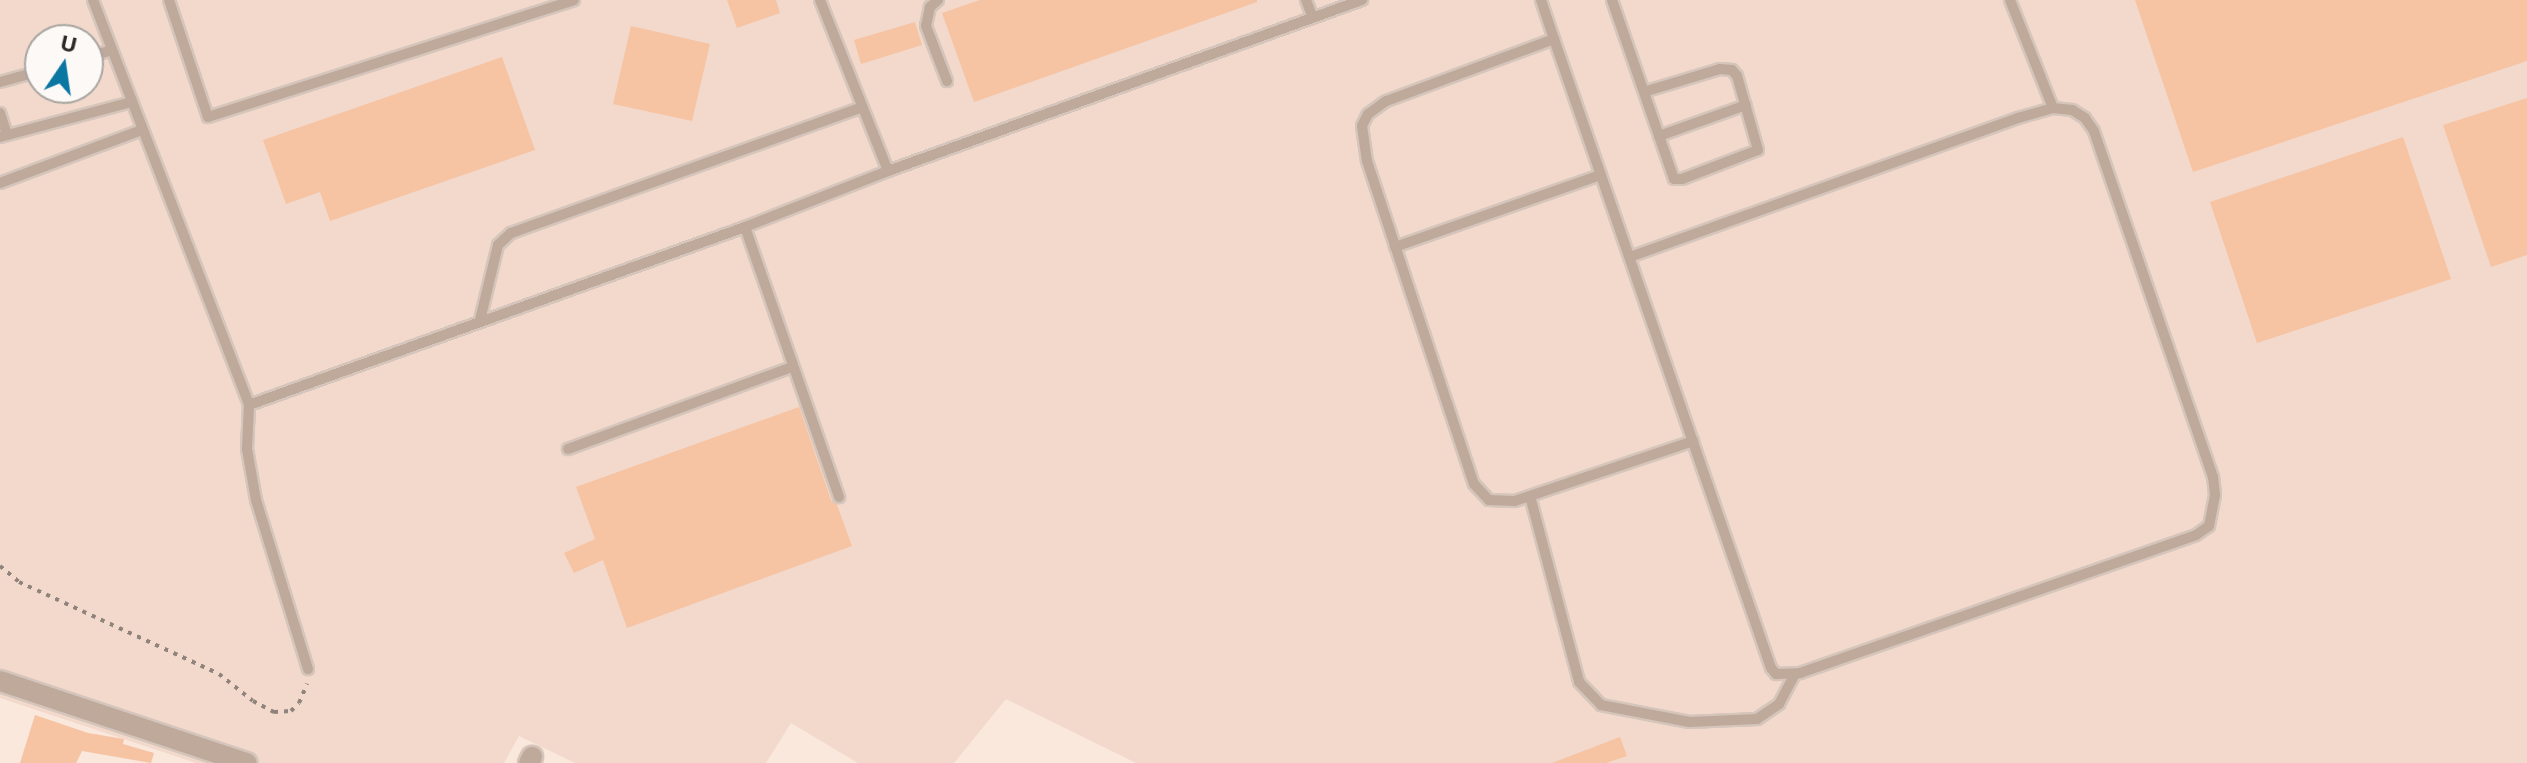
<!DOCTYPE html>
<style>
body{margin:0}
#map{position:relative;width:2527px;height:763px;overflow:hidden;background:#fae8dd;font-family:"Open Sans",sans-serif}
div>[style]{position:absolute}
.built>*{inset:0;background:#f2d9cb}
.building>*{inset:0;background:#f6c3a3}
.path>*{height:4px;margin-top:-2px;transform-origin:0;background:repeating-linear-gradient(90deg,#90837c 0 4px,transparent 0 10px)}
.roads{filter:drop-shadow(2px 0 #d5c5bb) drop-shadow(-2px 0 #d5c5bb) drop-shadow(0 2px #d5c5bb) drop-shadow(0 -2px #d5c5bb)}
.lane>*{height:10px;margin:-5px;padding:0 5px;transform-origin:5px;border-radius:5px;background:#bfa99b}
.street>*{height:20px;margin:-10px;padding:0 10px;transform-origin:10px;border-radius:10px;background:#bfa99b}
span{translate:-50% -50%;white-space:nowrap;text-align:center;line-height:1.15;-webkit-text-stroke:6px #fcf9f6;paint-order:stroke}
.north{position:absolute;left:24px;top:24px;width:80px;height:80px;box-sizing:border-box;background:#fcf9f6;border:2px solid #a9a5a1;border-radius:50%;rotate:13deg;font-size:22px;font-weight:700;line-height:32px;text-align:center;color:#2d2622}
.north::after{content:'';display:block;margin:auto;width:28px;height:36px;background:#0a77a2;clip-path:polygon(50% 0,100% 100%,50% 72%,0 100%)}
</style>
<div id="map">
<div class="built">
<i style="clip-path:polygon(evenodd,0 0,2527px 0,2527px 763px,1136px 763px,1006px 699px,954px 763px,858px 763px,791px 723px,766px 763px,575px 763px,519px 736px,504px 763px,196px 763px,0 698px,0 0,40px 40px,88px 40px,88px 88px,40px 88px,40px 40px)"></i>
</div>
<div class="building">
<i style="clip-path:polygon(727px 0,776px 0,780px 13px,737px 28px)"></i>
<i style="clip-path:polygon(980px 0,1257px 0,1257px 2px,974px 102px,942px 13px)"></i>
<i style="clip-path:polygon(2135px 0,2527px 0,2527px 61px,2193px 172px)"></i>
<i style="clip-path:polygon(915px 22px,922px 45px,861px 64px,854px 40px)"></i>
<i style="clip-path:polygon(631px 26px,710px 44px,692px 121px,613px 104px)"></i>
<i style="clip-path:polygon(502px 57px,535px 150px,330px 221px,320px 192px,286px 204px,263px 140px)"></i>
<i style="clip-path:polygon(2527px 98px,2527px 255px,2491px 267px,2443px 125px)"></i>
<i style="clip-path:polygon(2403px 137px,2451px 279px,2257px 343px,2210px 202px)"></i>
<i style="clip-path:polygon(799px 407px,831px 500px,837px 505px,852px 546px,627px 628px,603px 560px,574px 573px,564px 553px,595px 539px,576px 487px)"></i>
<i style="clip-path:polygon(35px 715px,88px 733px,124px 739px,123px 744px,154px 753px,151px 763px,82px 751px,76px 763px,20px 763px)"></i>
<i style="clip-path:polygon(1620px 737px,1627px 756px,1606px 763px,1552px 763px)"></i>
</div>
<div class="path">
<i style="left:0;top:566px;width:25px;rotate:40deg"></i>
<i style="left:19px;top:582px;width:220px;rotate:24.7deg"></i>
<i style="left:219px;top:674px;width:43px;rotate:38.5deg"></i>
<i style="left:253px;top:701px;width:24px;rotate:28deg"></i>
<i style="left:274px;top:712px;width:17px;rotate:-3deg"></i>
<i style="left:291px;top:711px;width:11px;rotate:-45deg"></i>
<i style="left:299px;top:703px;width:21px;rotate:-67deg"></i>
</div>
<div class="roads">
<div class="lane">
<i style="left:93px;top:0;width:434px;rotate:68.9deg"></i>
<i style="left:249px;top:405px;width:44px;rotate:92.6deg"></i>
<i style="left:247px;top:449px;width:52px;rotate:80deg"></i>
<i style="left:256px;top:500px;width:177px;rotate:72.9deg"></i>
<i style="left:169px;top:0;width:123px;rotate:71.6deg"></i>
<i style="left:208px;top:117px;width:384px;rotate:-17.7deg"></i>
<i style="left:820px;top:0;width:184px;rotate:68.3deg"></i>
<i style="left:938px;top:0;width:11px;rotate:139deg"></i>
<i style="left:930px;top:7px;width:19px;rotate:102deg"></i>
<i style="left:926px;top:26px;width:59px;rotate:69.1deg"></i>
<i style="left:1306px;top:0;width:19px;rotate:69deg"></i>
<i style="left:1541px;top:0;width:41px;rotate:71.6deg"></i>
<i style="left:1554px;top:39px;width:665px;rotate:70.97deg"></i>
<i style="left:1771px;top:668px;width:8px;rotate:50deg"></i>
<i style="left:1776px;top:674px;width:24px;rotate:-2deg"></i>
<i style="left:1800px;top:673px;width:419px;rotate:-19.2deg"></i>
<i style="left:2196px;top:535px;width:16px;rotate:-35deg"></i>
<i style="left:2209px;top:526px;width:32px;rotate:-79deg"></i>
<i style="left:2215px;top:495px;width:18px;rotate:-96deg"></i>
<i style="left:2213px;top:477px;width:366px;rotate:-109deg"></i>
<i style="left:2094px;top:131px;width:16px;rotate:-125deg"></i>
<i style="left:2085px;top:118px;width:15px;rotate:-148deg"></i>
<i style="left:2072px;top:110px;width:19px;rotate:-174deg"></i>
<i style="left:2053px;top:108px;width:36px;rotate:164deg"></i>
<i style="left:2018px;top:118px;width:412px;rotate:160.3deg"></i>
<i style="left:1612px;top:0;width:189px;rotate:70.9deg"></i>
<i style="left:1674px;top:179px;width:8px"></i>
<i style="left:1682px;top:179px;width:81px;rotate:-20.9deg"></i>
<i style="left:1758px;top:150px;width:77px;rotate:-105.8deg"></i>
<i style="left:1737px;top:76px;width:8px;rotate:-130deg"></i>
<i style="left:1732px;top:70px;width:12px;rotate:-175deg"></i>
<i style="left:1720px;top:69px;width:79px;rotate:163.2deg"></i>
<i style="left:2010px;top:0;width:116px;rotate:68.3deg"></i>
<i style="left:1554px;top:39px;width:179px;rotate:159.7deg"></i>
<i style="left:1386px;top:101px;width:22px;rotate:144deg"></i>
<i style="left:1368px;top:114px;width:13px;rotate:117deg"></i>
<i style="left:1362px;top:126px;width:35px;rotate:82deg"></i>
<i style="left:1367px;top:161px;width:340px;rotate:71.7deg"></i>
<i style="left:1474px;top:484px;width:22px;rotate:47deg"></i>
<i style="left:1489px;top:500px;width:26px;rotate:2deg"></i>
<i style="left:1515px;top:501px;width:188px;rotate:-18.6deg"></i>
<i style="left:88px;top:57px;width:25px;rotate:-16deg"></i>
<i style="left:0;top:82px;width:41px;rotate:-15.4deg"></i>
<i style="left:0;top:113px;width:23px;rotate:72deg"></i>
<i style="left:1659px;top:136px;width:92px;rotate:-19.6deg"></i>
<i style="left:0;top:137px;width:137px;rotate:-14.9deg"></i>
<i style="left:0;top:183px;width:152px;rotate:-20.5deg"></i>
<i style="left:745px;top:227px;width:286px;rotate:70.8deg"></i>
<i style="left:1395px;top:247px;width:218px;rotate:-19.3deg"></i>
<i style="left:480px;top:320px;width:77px;rotate:-76.5deg"></i>
<i style="left:498px;top:245px;width:18px;rotate:-43deg"></i>
<i style="left:511px;top:233px;width:373px;rotate:-19.7deg"></i>
<i style="left:249px;top:405px;width:527px;rotate:-19.74deg"></i>
<i style="left:745px;top:227px;width:154px;rotate:-21.4deg"></i>
<i style="left:888px;top:171px;width:504px;rotate:-19.84deg"></i>
<i style="left:568px;top:449px;width:239px;rotate:-20.1deg"></i>
<i style="left:1530px;top:496px;width:192px;rotate:75.2deg"></i>
<i style="left:1579px;top:682px;width:32px;rotate:46deg"></i>
<i style="left:1601px;top:705px;width:90px;rotate:10.9deg"></i>
<i style="left:1689px;top:722px;width:68px;rotate:-2.5deg"></i>
<i style="left:1757px;top:719px;width:27px;rotate:-34deg"></i>
<i style="left:1779px;top:704px;width:34px;rotate:-62deg"></i>
</div>
<div class="street">
<i style="left:0;top:681px;width:260px;rotate:18.4deg"></i>
<i style="left:529px;top:763px;width:7px;rotate:-63deg"></i>
</div>
</div>
<div class="north">U</div>
</div>
